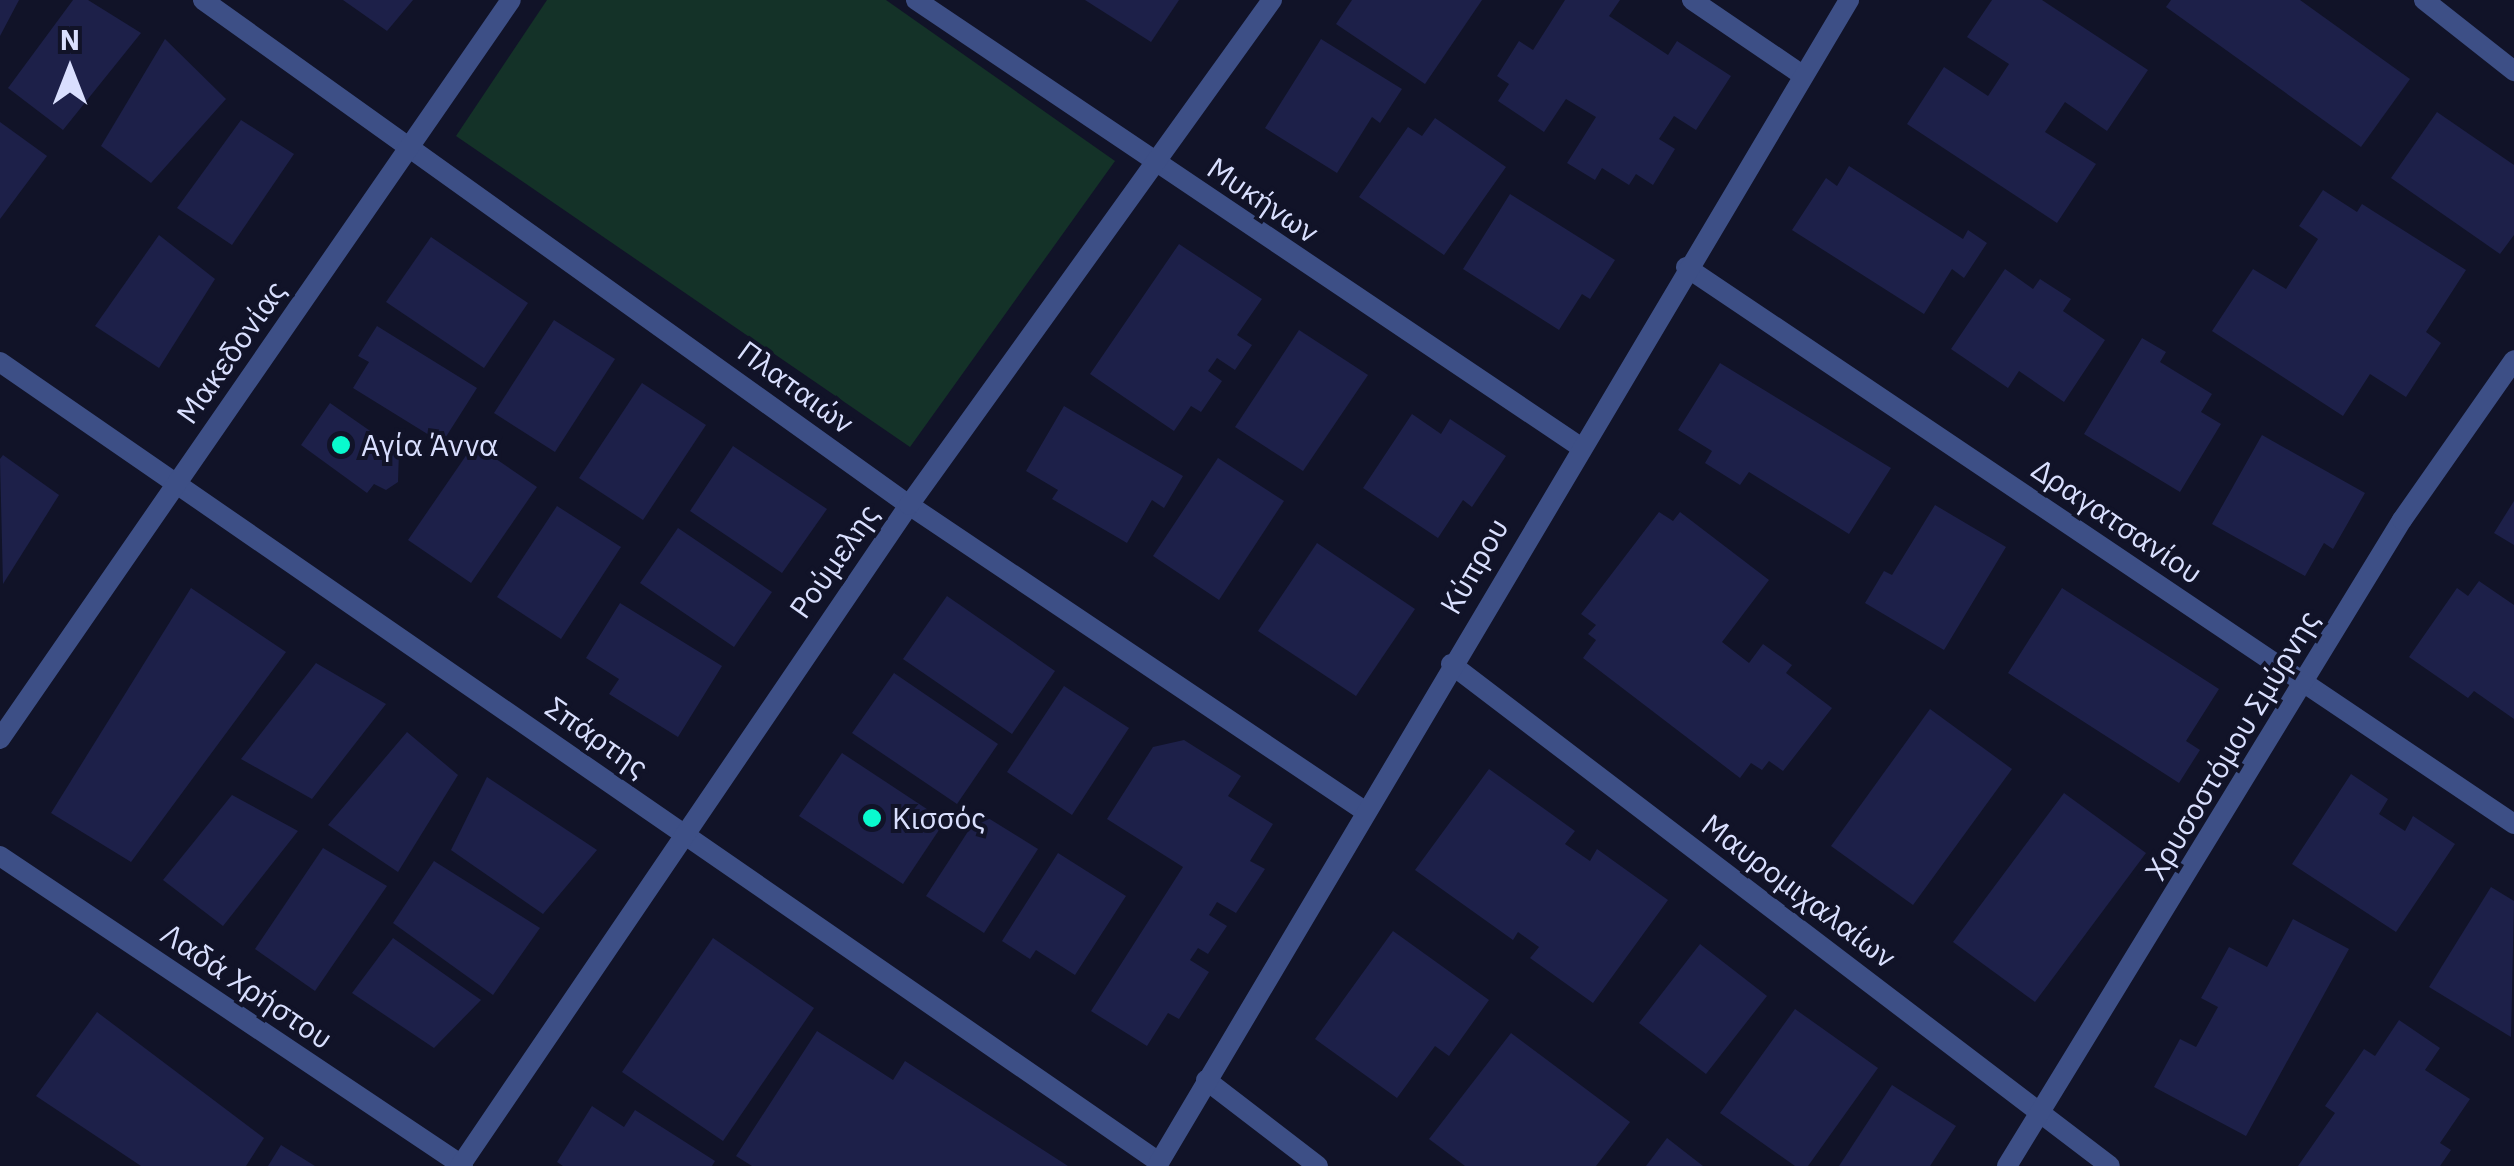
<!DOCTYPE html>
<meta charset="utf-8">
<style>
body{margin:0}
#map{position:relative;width:2514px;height:1166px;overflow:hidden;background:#111328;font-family:"IBM Plex Sans",sans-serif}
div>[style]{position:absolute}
.green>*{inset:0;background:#143228}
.building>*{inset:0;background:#1d2049}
.minor>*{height:20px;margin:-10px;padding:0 10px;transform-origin:10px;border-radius:10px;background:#3d4f86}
.tertiary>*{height:20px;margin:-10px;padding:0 10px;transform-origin:10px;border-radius:10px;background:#3d4f86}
.dots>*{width:28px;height:28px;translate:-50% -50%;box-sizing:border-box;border:5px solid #111328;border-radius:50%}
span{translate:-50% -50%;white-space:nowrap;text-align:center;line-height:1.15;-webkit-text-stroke:8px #111328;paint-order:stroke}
.street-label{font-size:30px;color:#d9dffe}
.poi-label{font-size:30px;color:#d9dffe}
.left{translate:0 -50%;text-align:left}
.north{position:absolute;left:20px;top:20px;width:100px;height:100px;-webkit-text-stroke:8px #111328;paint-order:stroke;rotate:0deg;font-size:28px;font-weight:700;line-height:40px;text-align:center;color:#d9dffe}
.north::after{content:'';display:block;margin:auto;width:35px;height:45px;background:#d9dffe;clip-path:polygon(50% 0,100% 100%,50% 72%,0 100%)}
</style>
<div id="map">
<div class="green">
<i style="clip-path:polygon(547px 0,886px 0,1115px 161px,910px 447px,456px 136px)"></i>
</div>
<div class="building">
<i style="clip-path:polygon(0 0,19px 0,0 36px)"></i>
<i style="clip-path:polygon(73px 0,88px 0,141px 33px,63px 130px,8px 88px)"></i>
<i style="clip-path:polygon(343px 0,413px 0,387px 31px)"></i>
<i style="clip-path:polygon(1085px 0,1179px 0,1151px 42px)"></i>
<i style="clip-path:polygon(1352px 0,1482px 0,1425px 84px,1336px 24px)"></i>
<i style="clip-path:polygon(1565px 0,1620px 0,1609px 16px,1668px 55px,1677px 41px,1731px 76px,1696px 130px,1674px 116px,1659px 139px,1675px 149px,1653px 185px,1636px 174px,1629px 185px,1602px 168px,1595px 180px,1567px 163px,1596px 117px,1566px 99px,1544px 132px,1498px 101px,1509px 84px,1497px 76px,1519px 41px,1533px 50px)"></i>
<i style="clip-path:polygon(1992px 0,2042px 0,2148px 70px,2107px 131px,2065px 102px,2045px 132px,2096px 164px,2057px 223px,1907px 124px,1944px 67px,1988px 96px,2009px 64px,1967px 37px)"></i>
<i style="clip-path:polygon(2171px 0,2300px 0,2410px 79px,2361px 147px,2166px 7px)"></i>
<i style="clip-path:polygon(165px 39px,226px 99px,151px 183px,101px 146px)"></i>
<i style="clip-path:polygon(1321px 39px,1402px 89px,1380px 123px,1372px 117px,1337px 173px,1265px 128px)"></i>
<i style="clip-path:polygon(2437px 112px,2514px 165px,2514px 235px,2500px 254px,2391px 178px)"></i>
<i style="clip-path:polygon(1435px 118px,1506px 167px,1444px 255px,1359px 197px,1408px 127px,1422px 136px)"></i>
<i style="clip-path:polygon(241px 120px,294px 154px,232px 245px,177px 208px)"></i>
<i style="clip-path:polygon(0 122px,47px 156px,0 219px)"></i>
<i style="clip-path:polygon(1849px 166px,1963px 239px,1968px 230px,1987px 243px,1964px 278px,1952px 269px,1924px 314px,1792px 230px,1826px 178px,1837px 186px)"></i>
<i style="clip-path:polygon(2323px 190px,2357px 212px,2362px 204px,2466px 270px,2426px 332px,2441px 343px,2406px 397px,2370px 374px,2343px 416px,2212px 331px,2253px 269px,2286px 289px,2318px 239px,2299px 226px)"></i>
<i style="clip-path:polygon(1510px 194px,1615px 260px,1590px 299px,1582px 294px,1559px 330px,1463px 269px)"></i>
<i style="clip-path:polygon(159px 235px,215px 279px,159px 368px,95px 326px)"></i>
<i style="clip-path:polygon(431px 237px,528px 303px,484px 368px,386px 302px)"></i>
<i style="clip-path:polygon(1179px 244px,1262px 299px,1237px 335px,1252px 345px,1235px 370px,1217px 358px,1208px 371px,1222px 381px,1201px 412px,1191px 406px,1174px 431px,1090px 374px)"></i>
<i style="clip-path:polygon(2005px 269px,2033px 289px,2040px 279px,2071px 299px,2063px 311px,2105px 340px,2064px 402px,2019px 371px,2008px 388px,1951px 349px)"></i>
<i style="clip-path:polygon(554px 320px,615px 359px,555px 452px,494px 413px)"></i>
<i style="clip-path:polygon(377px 326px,477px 388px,442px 443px,353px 388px,369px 362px,358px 356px)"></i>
<i style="clip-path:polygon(1299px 330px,1368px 375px,1303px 471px,1235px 427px)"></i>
<i style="clip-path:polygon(2142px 338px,2166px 352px,2160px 362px,2212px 394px,2201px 412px,2221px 424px,2180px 492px,2084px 434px)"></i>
<i style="clip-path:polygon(1720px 363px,1891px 468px,1849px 534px,1749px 472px,1740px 485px,1705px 463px,1712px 451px,1678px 430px)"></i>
<i style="clip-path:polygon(642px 383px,706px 425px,643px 520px,579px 478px)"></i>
<i style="clip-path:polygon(330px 403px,399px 451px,398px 482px,386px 490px,374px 484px,367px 493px,301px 445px)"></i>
<i style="clip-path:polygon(1064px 406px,1183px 476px,1164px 508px,1152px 500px,1127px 543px,1052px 499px,1058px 490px,1026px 471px)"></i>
<i style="clip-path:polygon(1412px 414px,1441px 434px,1450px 419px,1506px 456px,1472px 507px,1463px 500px,1438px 538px,1363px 488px)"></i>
<i style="clip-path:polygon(2262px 435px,2365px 493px,2333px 549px,2324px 543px,2305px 576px,2212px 524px)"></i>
<i style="clip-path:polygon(474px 444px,537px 487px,471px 583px,408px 540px)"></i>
<i style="clip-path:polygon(733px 446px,827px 509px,782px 573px,690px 511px)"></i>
<i style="clip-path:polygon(3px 455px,59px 495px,3px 584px,0 459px)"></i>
<i style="clip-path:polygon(1218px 458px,1284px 501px,1219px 600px,1153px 556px)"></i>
<i style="clip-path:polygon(2514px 501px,2514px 545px,2494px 533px)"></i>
<i style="clip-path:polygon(1935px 505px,2006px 547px,1944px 650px,1865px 603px,1884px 571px,1892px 575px)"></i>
<i style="clip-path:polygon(557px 506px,621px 547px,561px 639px,497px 597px)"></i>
<i style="clip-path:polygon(1659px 512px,1673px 521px,1680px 512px,1769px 580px,1722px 642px,1749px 663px,1763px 644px,1792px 665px,1786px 673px,1832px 708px,1783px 771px,1769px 761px,1762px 770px,1751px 763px,1740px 778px,1583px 658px,1596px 640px,1588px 634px,1596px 625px,1581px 614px)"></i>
<i style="clip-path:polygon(678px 528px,772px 592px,734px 647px,640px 583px)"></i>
<i style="clip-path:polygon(1317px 543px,1415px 609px,1356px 696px,1258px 631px)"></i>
<i style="clip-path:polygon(2479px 581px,2514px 605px,2514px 719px,2474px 691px,2468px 698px,2409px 657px,2457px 588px,2468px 596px)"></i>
<i style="clip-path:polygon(191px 588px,286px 652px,131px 862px,51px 813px)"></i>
<i style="clip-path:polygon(2062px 588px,2219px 689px,2186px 741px,2200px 750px,2179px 783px,2008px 673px)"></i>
<i style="clip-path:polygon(947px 596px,1055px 671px,1012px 734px,903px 659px)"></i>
<i style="clip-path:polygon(620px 603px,722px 666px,678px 737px,609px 694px,619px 679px,586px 658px)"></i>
<i style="clip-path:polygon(316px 663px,386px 704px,312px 799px,241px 759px)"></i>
<i style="clip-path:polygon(894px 673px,998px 744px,957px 804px,852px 733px)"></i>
<i style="clip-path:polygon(1064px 686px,1129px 728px,1072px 815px,1007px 772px)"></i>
<i style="clip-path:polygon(1930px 709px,2012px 769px,1913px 905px,1831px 846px)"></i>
<i style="clip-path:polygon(407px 732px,458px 775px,398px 872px,328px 825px)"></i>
<i style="clip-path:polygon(1184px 740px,1241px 776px,1228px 796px,1273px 824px,1250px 861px,1265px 869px,1236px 913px,1217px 902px,1209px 915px,1227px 926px,1208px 954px,1198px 948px,1190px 960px,1209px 972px,1179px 1019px,1168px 1013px,1147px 1046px,1091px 1011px,1183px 867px,1107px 819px,1153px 747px)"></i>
<i style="clip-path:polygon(842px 753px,945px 821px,903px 884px,799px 816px)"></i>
<i style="clip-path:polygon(1489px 769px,1575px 831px,1565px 844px,1590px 861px,1597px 849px,1668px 900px,1593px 1003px,1530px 958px,1539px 947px,1518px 932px,1513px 940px,1415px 870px)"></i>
<i style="clip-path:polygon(2351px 774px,2388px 799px,2379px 814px,2405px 831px,2413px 816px,2455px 844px,2396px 932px,2292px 864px)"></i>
<i style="clip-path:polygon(487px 777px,597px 850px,543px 914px,451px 850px)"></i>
<i style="clip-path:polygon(2064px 793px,2146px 853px,2035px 1002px,1953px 942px)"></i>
<i style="clip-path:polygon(232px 795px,298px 831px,223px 926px,163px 880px)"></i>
<i style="clip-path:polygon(980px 813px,1038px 849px,984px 933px,926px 896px)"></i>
<i style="clip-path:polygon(323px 848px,387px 886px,315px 991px,255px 949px)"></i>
<i style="clip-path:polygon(1058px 853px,1126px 896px,1075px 975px,1036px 950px,1030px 959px,1002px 941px)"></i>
<i style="clip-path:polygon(434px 861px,540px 928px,493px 995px,393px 923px)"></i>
<i style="clip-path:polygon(2491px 887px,2514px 901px,2511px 1037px,2429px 987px)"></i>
<i style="clip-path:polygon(2293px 919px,2349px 949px,2246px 1136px,2154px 1087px,2180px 1039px,2196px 1047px,2218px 1007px,2201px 998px,2229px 947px,2267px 967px)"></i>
<i style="clip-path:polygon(1393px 931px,1489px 1000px,1449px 1056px,1435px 1046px,1397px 1098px,1315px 1039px)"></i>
<i style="clip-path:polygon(393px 938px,481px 1000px,434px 1048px,352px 993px)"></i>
<i style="clip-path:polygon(713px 938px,814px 1008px,723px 1141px,622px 1072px)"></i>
<i style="clip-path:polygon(1700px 944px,1767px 996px,1706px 1074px,1639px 1023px)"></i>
<i style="clip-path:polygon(1795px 1009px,1878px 1068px,1808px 1166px,1795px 1166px,1720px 1113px)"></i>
<i style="clip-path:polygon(97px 1012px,264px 1138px,246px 1166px,141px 1166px,36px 1096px)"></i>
<i style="clip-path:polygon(2399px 1020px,2440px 1048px,2425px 1070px,2470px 1099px,2440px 1143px,2451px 1150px,2440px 1166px,2298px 1166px,2335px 1113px,2325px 1106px,2364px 1049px,2375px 1056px)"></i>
<i style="clip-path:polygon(817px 1031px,893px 1080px,905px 1061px,1068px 1166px,752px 1166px,736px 1156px)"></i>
<i style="clip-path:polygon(1511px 1033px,1630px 1122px,1596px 1166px,1465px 1166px,1429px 1139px)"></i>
<i style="clip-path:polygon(1892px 1085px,1956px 1126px,1930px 1166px,1839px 1166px)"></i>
<i style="clip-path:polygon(592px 1106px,624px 1127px,635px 1110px,715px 1161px,712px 1166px,563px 1166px,557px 1162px)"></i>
<i style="clip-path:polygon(1667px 1138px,1703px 1166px,1646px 1166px)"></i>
<i style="clip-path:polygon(281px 1145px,315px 1166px,268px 1166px)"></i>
</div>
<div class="minor">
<i style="left:203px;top:0;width:868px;rotate:35.58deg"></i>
<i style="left:909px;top:505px;width:547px;rotate:33.89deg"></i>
<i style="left:916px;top:0;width:799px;rotate:33.93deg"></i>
<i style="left:1692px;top:0;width:132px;rotate:34.2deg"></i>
<i style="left:2424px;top:0;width:115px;rotate:38.3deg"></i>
<i style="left:1686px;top:267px;width:998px;rotate:33.93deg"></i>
<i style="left:0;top:362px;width:1408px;rotate:34.62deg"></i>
<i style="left:1451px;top:664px;width:828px;rotate:37.3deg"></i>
<i style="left:0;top:739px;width:898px;rotate:-55.34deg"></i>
<i style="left:0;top:856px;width:557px;rotate:33.8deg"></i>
<i style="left:1206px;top:1080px;width:141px;rotate:37.5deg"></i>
<i style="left:460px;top:1166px;width:799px;rotate:-55.81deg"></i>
<i style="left:909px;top:505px;width:622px;rotate:-54.29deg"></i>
<i style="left:1157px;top:1166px;width:1356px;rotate:-59.31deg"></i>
</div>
<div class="tertiary">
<i style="left:2007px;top:1166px;width:757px;rotate:-58.56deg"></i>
<i style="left:2402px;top:520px;width:195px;rotate:-55deg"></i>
</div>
<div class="dots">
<i style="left:341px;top:445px;background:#09face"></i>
<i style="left:872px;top:818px;background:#09face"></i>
</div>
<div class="street-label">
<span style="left:1263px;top:200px;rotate:34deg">Μυκήνων</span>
<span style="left:231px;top:352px;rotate:-55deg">Μακεδονίας</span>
<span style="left:796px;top:387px;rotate:36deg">Πλαταιών</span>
<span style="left:2117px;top:521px;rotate:34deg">Δραγατσανίου</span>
<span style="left:834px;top:561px;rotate:-55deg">Ρούμελης</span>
<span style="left:1474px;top:566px;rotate:-60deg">Κύπρου</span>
<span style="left:597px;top:737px;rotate:35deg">Σπάρτης</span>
<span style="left:2232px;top:745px;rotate:-59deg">Χρυσοστόμου Σμύρνης</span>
<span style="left:1799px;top:891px;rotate:37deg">Μαυρομιχαλαίων</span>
<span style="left:247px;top:986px;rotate:34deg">Λαδά Χρήστου</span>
</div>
<div class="poi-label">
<span class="left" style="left:361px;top:445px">Αγία Άννα</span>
<span class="left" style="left:892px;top:818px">Κισσός</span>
</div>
<div class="north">N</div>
</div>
